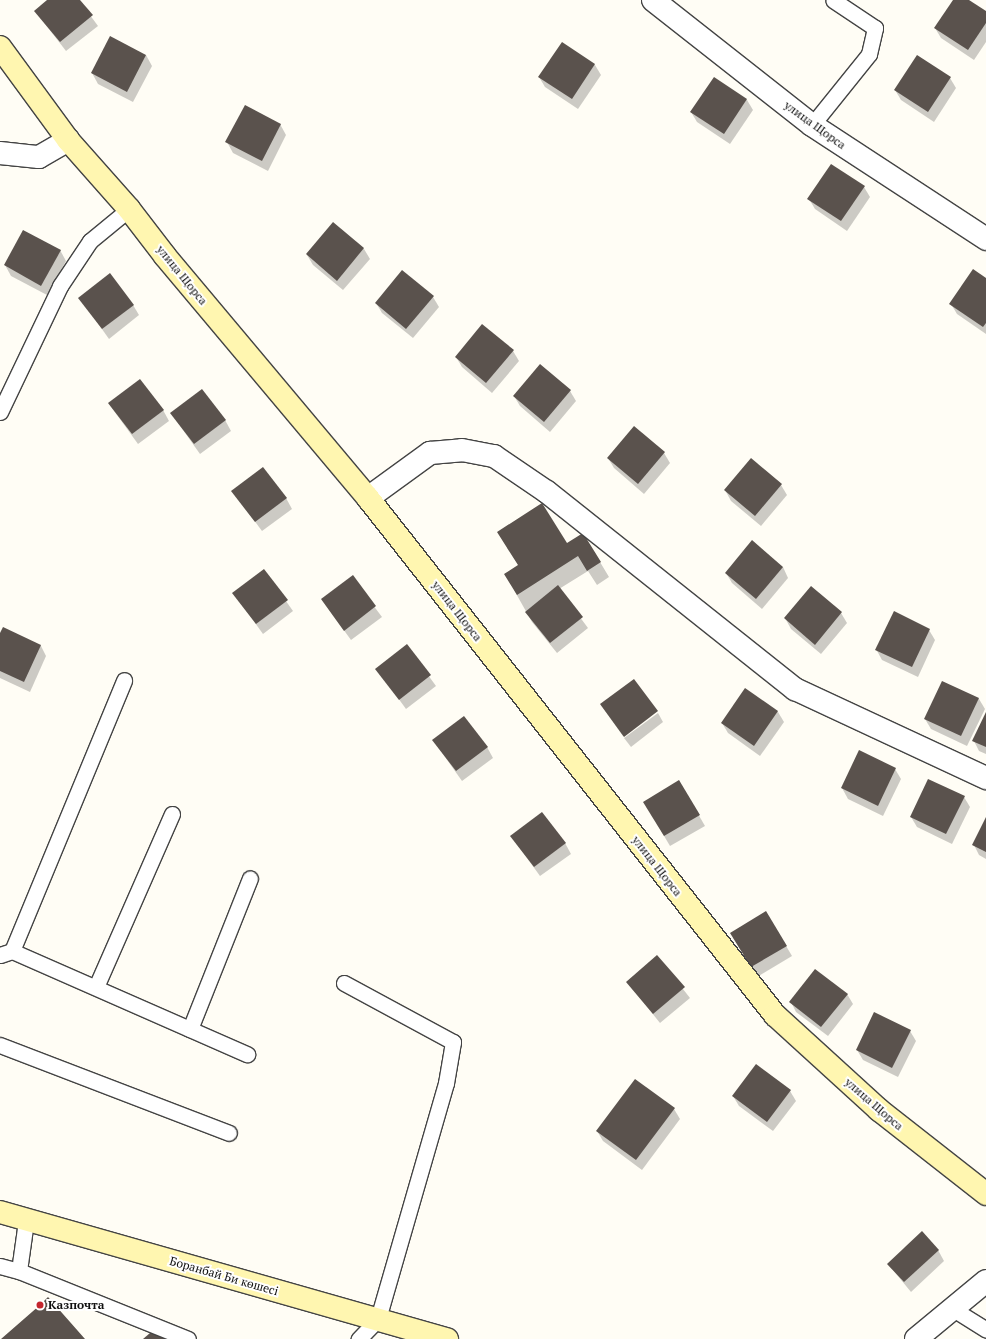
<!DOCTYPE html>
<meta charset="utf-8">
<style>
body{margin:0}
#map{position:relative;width:986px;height:1339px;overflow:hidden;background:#fffdf5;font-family:"PT Serif",serif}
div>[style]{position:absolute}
.shadow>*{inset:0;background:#0003}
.building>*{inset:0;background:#5a524d}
.roads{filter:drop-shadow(1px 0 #444) drop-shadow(-1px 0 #444) drop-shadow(0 1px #444) drop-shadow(0 -1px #444)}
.lane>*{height:15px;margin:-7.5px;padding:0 7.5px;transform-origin:7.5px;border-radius:7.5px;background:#fff}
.street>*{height:22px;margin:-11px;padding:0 11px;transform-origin:11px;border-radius:11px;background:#fff}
.secondary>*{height:22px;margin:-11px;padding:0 11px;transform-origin:11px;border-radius:11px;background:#fff6b0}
.dots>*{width:11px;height:11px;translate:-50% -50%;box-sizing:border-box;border:2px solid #fff;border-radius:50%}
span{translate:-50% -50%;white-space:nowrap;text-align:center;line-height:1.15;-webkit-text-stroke:4px #fff;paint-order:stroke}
.street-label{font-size:12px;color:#111}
.poi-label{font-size:12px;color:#111;font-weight:700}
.left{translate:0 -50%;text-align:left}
</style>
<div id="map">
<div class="shadow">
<i style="clip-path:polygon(48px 0,79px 0,98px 26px,66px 51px,35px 11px)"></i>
<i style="clip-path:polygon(954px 0,967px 0,986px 12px,986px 42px,974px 60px,941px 38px,935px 28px)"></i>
<i style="clip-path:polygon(562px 43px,595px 65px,601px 75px,578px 109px,545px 87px,539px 77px)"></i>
<i style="clip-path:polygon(146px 55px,152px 66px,133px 102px,98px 84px,92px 73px)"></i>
<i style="clip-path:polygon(918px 56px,950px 78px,956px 88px,934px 122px,901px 100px,895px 90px)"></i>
<i style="clip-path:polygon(714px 78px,747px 100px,753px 110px,730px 144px,697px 122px,691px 112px)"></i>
<i style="clip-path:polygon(280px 124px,286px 135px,268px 171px,233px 153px,227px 142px)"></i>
<i style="clip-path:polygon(864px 187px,870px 197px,847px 231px,815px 209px,809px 199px)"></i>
<i style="clip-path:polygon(333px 224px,364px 249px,370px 259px,343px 290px,313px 265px,307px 255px)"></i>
<i style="clip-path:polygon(60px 250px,66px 261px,47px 295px,11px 276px,5px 265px)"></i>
<i style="clip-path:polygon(986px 279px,986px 334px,957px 314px,951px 304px)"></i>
<i style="clip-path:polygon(433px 297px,439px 307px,413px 338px,382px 313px,376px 303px)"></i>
<i style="clip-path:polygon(80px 298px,133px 305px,139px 315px,109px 339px)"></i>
<i style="clip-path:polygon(513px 351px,519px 361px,492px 393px,462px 367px,456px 357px)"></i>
<i style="clip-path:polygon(540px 365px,570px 391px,576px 401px,550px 432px,520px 406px,514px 396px)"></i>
<i style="clip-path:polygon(109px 404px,163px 410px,169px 421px,138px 444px)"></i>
<i style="clip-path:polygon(171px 413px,225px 420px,231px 431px,200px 454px)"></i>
<i style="clip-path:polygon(664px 453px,670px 463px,644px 494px,614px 468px,608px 458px)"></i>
<i style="clip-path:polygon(781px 485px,787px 495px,761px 526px,731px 501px,725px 490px)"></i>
<i style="clip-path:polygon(232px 491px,286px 498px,292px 509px,262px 531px)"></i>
<i style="clip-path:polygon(567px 544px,600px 562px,609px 577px,597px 585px,588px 571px,559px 589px,588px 628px,557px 653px,532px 622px,514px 590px,519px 566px,507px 548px)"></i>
<i style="clip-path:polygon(783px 567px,788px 578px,762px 609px,732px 583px,726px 573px)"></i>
<i style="clip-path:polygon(264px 570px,293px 611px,263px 634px,234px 594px)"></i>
<i style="clip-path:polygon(352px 577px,382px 617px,351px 640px,322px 600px)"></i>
<i style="clip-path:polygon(812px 588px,841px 613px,847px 623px,821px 654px,791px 629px,785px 618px)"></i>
<i style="clip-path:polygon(929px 630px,935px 640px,918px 677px,882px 660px,876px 649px)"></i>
<i style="clip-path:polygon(0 636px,41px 646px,46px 656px,30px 692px,0 678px)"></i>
<i style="clip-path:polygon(407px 646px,436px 686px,406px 709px,377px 669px)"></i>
<i style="clip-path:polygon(943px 682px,979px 699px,985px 709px,967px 746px,931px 729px,925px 719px)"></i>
<i style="clip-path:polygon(745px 690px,778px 712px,784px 722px,760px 756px,728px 733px,722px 723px)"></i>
<i style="clip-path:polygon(601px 705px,657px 711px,623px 736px)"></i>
<i style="clip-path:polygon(658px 713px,663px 722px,631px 747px,624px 738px)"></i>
<i style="clip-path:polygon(986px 715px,986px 754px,979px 751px,974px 741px)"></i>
<i style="clip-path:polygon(433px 740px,487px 747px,493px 758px,462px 781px)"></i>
<i style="clip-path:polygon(860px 752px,895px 769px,901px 779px,883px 816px,848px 799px,842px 788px)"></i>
<i style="clip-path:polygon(679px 781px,705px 826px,670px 846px,644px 802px)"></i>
<i style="clip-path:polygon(964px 797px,970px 807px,952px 844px,917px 827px,911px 817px)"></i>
<i style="clip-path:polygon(986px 819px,986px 859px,979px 855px,974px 845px)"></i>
<i style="clip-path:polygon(511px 836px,565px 843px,571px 854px,540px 876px)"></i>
<i style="clip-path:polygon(766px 912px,792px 956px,757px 977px,731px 933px)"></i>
<i style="clip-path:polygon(657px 956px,690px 998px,660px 1023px,627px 982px)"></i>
<i style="clip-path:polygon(847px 994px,853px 1004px,828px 1036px,796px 1012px,791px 1002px)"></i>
<i style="clip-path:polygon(910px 1031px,916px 1041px,898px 1077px,863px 1060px,857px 1050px)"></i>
<i style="clip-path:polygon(790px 1091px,796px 1101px,773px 1131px,739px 1106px,733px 1096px)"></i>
<i style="clip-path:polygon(674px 1109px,680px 1119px,642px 1170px,603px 1141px,597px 1131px)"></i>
<i style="clip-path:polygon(938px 1250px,944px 1261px,911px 1292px,888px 1264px)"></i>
</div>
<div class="building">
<i style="clip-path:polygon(47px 0,80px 0,93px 15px,60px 42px,34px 11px)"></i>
<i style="clip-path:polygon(953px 0,969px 0,986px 11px,986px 23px,968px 50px,934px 28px)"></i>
<i style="clip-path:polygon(110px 36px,146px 55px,127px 92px,91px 73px)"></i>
<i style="clip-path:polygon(562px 42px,595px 64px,572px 99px,538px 77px)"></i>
<i style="clip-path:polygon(917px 55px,951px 77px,928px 112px,894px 90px)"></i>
<i style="clip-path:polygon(714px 77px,747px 99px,724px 134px,690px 112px)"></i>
<i style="clip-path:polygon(245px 105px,281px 124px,262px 161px,225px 142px)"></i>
<i style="clip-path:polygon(831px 164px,865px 186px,841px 221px,807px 199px)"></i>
<i style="clip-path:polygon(333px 222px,364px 248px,337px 281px,306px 254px)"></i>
<i style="clip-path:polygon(23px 230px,61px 250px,41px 286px,4px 265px)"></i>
<i style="clip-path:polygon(973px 269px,986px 278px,986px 323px,983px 327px,949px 304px)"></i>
<i style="clip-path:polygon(402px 270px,434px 296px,406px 329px,375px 303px)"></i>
<i style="clip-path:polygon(110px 273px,134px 305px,102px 329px,78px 298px)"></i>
<i style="clip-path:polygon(482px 324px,514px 350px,486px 383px,455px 357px)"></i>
<i style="clip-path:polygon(540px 364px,571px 390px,544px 422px,513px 396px)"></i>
<i style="clip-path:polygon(140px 379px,164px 410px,132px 434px,108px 403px)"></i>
<i style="clip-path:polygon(202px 389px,226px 420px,194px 444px,170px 413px)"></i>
<i style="clip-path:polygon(634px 426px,665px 452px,638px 484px,607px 458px)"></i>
<i style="clip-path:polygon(751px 458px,782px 484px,755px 516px,724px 490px)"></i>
<i style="clip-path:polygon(263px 467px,287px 498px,255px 522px,231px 491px)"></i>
<i style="clip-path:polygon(542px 503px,567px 543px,583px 533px,601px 562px,587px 571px,578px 556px,517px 595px,504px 574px,518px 565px,497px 532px)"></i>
<i style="clip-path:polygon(752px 540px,783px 567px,756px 599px,725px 573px)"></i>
<i style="clip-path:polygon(264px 569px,288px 600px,256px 624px,232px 593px)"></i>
<i style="clip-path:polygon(353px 575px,376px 606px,344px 631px,321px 599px)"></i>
<i style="clip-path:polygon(558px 585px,583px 617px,550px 643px,525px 612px)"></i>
<i style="clip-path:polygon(811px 586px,842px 612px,815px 645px,784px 618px)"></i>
<i style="clip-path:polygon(894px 611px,930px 629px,912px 667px,875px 650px)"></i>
<i style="clip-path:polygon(3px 627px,41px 645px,24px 682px,0 671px,0 633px)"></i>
<i style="clip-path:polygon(407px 644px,431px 675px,399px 700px,375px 669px)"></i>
<i style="clip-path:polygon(634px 679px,658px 711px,624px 737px,600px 704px)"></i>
<i style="clip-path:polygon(942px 681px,979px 698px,961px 736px,924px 719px)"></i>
<i style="clip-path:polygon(745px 688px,778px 711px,754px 746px,721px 723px)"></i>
<i style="clip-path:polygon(986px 712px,986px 747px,972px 741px)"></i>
<i style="clip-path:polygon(464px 716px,488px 747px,456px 771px,432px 740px)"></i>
<i style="clip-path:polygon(859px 750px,896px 768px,878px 806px,841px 788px)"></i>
<i style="clip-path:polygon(928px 779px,965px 796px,946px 834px,910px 817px)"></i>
<i style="clip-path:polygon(679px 780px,700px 815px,664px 836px,643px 802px)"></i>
<i style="clip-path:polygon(542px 812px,566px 843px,534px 867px,510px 836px)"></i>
<i style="clip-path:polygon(986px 817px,986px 852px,972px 845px)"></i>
<i style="clip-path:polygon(766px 911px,787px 946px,751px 967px,730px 933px)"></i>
<i style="clip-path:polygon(657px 955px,685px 987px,653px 1014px,626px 982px)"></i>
<i style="clip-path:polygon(815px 969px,848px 994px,821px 1027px,789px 1002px)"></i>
<i style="clip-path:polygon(874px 1012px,911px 1030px,892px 1068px,856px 1050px)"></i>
<i style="clip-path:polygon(756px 1064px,791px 1090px,767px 1122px,732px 1096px)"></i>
<i style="clip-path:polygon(635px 1079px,675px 1108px,636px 1160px,596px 1131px)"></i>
<i style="clip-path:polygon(922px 1231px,939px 1250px,904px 1282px,887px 1264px)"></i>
<i style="clip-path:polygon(48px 1297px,85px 1339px,1px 1339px,40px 1305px)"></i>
<i style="clip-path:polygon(157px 1327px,167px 1339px,143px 1339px)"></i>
</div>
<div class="roads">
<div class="lane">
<i style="left:812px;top:125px;width:91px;rotate:-51.2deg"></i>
<i style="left:869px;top:54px;width:27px;rotate:-77deg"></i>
<i style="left:875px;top:28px;width:50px;rotate:-146.3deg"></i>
<i style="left:0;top:412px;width:140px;rotate:-64.5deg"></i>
<i style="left:60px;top:286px;width:54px;rotate:-56.3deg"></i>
<i style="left:90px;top:241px;width:50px;rotate:-39.4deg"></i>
<i style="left:12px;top:951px;width:257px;rotate:23.7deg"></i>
<i style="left:0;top:955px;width:13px;rotate:-18deg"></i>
<i style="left:12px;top:951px;width:293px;rotate:-67.5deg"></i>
<i style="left:344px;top:983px;width:124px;rotate:28.4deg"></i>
<i style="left:453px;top:1042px;width:42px;rotate:99.7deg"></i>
<i style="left:446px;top:1083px;width:246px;rotate:106.1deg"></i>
<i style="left:378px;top:1319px;width:28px;rotate:134deg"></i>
<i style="left:96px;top:987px;width:189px;rotate:-66.3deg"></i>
<i style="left:190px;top:1029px;width:162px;rotate:-68.3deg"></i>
<i style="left:0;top:1045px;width:245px;rotate:21deg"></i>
<i style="left:26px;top:1221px;width:50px;rotate:98deg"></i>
<i style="left:19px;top:1271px;width:182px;rotate:21.9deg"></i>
<i style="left:0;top:1266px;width:20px;rotate:15deg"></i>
<i style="left:953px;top:1309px;width:39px;rotate:32deg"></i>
</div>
<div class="street">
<i style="left:653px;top:0;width:202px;rotate:38.2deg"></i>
<i style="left:812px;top:125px;width:208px;rotate:33.2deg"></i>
<i style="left:0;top:153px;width:39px;rotate:6deg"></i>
<i style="left:39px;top:157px;width:34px;rotate:-30deg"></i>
<i style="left:368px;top:498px;width:77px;rotate:-36deg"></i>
<i style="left:430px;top:453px;width:32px;rotate:-5deg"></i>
<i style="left:462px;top:450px;width:33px;rotate:11deg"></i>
<i style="left:494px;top:456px;width:64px;rotate:34.2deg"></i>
<i style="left:547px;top:492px;width:317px;rotate:38.5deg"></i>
<i style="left:795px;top:689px;width:211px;rotate:25deg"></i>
<i style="left:916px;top:1339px;width:91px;rotate:-39.6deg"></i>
</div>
<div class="secondary">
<i style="left:0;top:47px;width:115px;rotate:53.8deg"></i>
<i style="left:68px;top:140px;width:92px;rotate:48.5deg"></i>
<i style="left:129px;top:209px;width:59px;rotate:52.5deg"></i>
<i style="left:165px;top:256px;width:316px;rotate:50deg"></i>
<i style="left:368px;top:498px;width:658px;rotate:51.79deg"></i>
<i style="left:775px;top:1015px;width:141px;rotate:42.4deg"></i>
<i style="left:879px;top:1110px;width:136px;rotate:38.1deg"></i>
<i style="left:0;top:1212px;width:465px;rotate:15.9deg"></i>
</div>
</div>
<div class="dots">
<i style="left:40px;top:1305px;background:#c4262e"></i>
</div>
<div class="street-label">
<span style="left:815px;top:125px;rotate:36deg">улица Щорса</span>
<span style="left:182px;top:275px;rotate:51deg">улица Щорса</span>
<span style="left:457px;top:611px;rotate:52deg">улица Щорса</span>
<span style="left:657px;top:866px;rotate:52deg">улица Щорса</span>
<span style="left:874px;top:1104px;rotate:41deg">улица Щорса</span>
<span style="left:224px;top:1276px;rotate:16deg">Боранбай Би көшесі</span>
</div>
<div class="poi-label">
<span class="left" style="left:48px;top:1305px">Казпочта</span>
</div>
</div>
